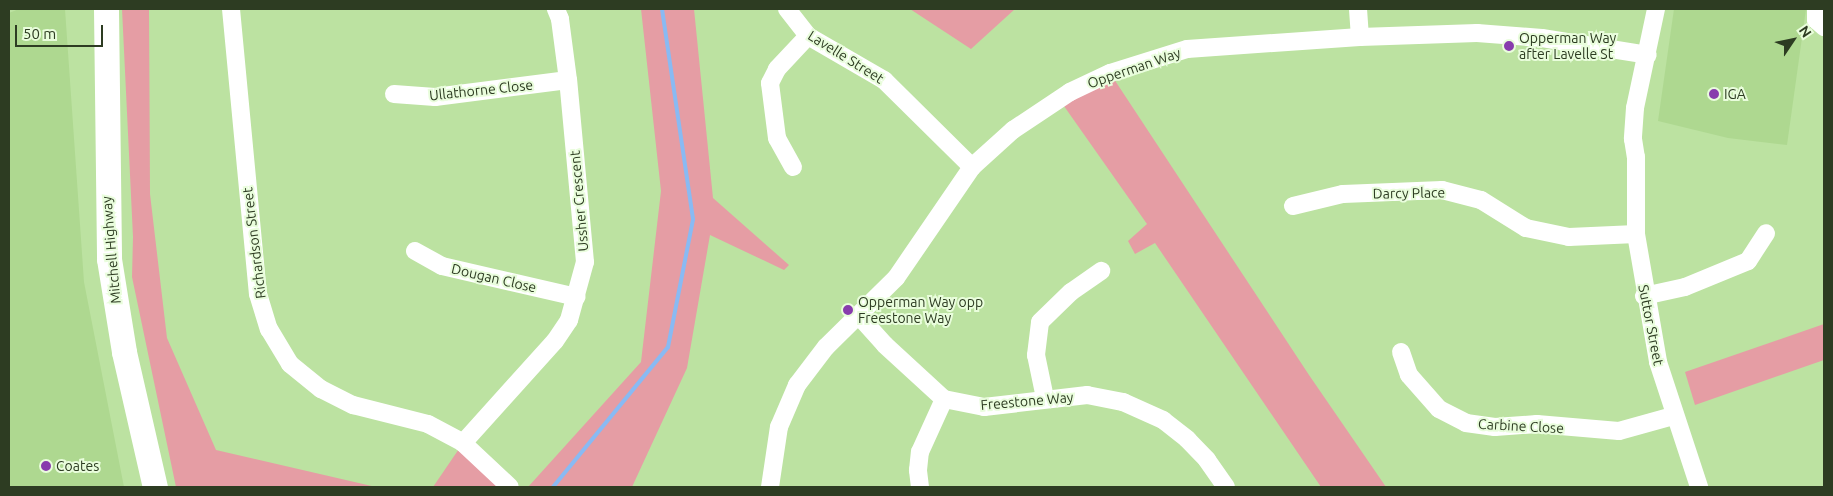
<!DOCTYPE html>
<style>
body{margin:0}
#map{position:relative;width:1833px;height:496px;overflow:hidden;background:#bce2a1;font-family:Ubuntu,sans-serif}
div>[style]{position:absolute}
.built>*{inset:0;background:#aed890}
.green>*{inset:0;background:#e59da4}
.stream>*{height:4px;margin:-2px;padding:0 2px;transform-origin:2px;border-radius:2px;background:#89baf3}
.minor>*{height:18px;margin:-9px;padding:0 9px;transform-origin:9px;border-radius:9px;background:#fff}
.highway>*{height:25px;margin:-12.5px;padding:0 12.5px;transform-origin:12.5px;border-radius:12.5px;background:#fff}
.dots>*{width:14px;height:14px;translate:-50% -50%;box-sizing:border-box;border:2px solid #e9fddc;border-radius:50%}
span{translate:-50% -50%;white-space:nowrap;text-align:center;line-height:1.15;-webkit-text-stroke:4px #e9fddc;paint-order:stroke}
.poi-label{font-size:14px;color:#2d3c22}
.left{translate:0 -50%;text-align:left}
.street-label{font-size:14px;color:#2d3c22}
.frame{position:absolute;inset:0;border:10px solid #2d3c22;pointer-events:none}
.north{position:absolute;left:1768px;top:15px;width:50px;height:50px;-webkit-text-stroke:4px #e9fddc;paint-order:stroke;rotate:56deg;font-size:14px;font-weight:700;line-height:20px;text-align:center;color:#2d3c22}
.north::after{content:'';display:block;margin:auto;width:18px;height:22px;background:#2d3c22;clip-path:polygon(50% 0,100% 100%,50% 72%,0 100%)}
.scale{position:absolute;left:15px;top:25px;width:88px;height:22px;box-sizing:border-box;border:2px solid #2d3c22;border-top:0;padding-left:6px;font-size:15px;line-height:18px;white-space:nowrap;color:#2d3c22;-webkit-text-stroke:4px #e9fddc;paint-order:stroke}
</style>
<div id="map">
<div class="built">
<i style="clip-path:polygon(19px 9px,65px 9px,84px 282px,124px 487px,9px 487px,9px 13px)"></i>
<i style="clip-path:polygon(1674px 9px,1806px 9px,1787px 145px,1728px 138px,1658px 121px)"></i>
</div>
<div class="green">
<i style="clip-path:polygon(122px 9px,149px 9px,150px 194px,167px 338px,216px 450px,376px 487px,176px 487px,132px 277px,133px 237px)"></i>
<i style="clip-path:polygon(641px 9px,694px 9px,713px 198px,789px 265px,784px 270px,710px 235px,687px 368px,632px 487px,528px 487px,641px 362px,661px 191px)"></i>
<i style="clip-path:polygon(910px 9px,1015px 9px,971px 49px)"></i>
<i style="clip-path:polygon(1110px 73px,1309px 375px,1386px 487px,1321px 487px,1155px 243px,1135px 254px,1128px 241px,1147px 224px,1059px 99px)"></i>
<i style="clip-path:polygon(1824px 324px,1824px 360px,1695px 405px,1685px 372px)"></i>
<i style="clip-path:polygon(463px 443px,510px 487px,433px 487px)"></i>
</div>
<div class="stream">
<i style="left:553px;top:487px;width:181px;rotate:-50.6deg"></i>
<i style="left:668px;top:347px;width:130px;rotate:-78.9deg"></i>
<i style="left:693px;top:219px;width:212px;rotate:-98.4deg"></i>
</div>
<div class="minor">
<i style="left:231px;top:9px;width:286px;rotate:84.6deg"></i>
<i style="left:258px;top:294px;width:37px;rotate:73deg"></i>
<i style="left:269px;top:329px;width:41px;rotate:59deg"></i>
<i style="left:290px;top:364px;width:40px;rotate:39deg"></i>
<i style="left:321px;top:389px;width:36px;rotate:27deg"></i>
<i style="left:353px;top:405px;width:77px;rotate:14.2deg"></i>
<i style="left:428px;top:424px;width:40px;rotate:28deg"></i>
<i style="left:463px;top:443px;width:64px;rotate:43.1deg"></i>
<i style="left:787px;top:9px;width:34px;rotate:52deg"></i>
<i style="left:808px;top:36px;width:88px;rotate:30.1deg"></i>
<i style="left:884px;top:80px;width:124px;rotate:44.7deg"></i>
<i style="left:1358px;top:9px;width:28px;rotate:86deg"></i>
<i style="left:1656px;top:9px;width:101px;rotate:102deg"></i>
<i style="left:1635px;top:108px;width:31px;rotate:94deg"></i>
<i style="left:1633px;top:139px;width:18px;rotate:81deg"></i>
<i style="left:1636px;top:157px;width:77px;rotate:90deg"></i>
<i style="left:1636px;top:234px;width:130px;rotate:80.2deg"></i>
<i style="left:1658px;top:362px;width:132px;rotate:71.8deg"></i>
<i style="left:1816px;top:9px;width:11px;rotate:90deg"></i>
<i style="left:1816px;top:20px;width:11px;rotate:41deg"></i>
<i style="left:394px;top:94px;width:41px;rotate:4.2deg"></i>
<i style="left:435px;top:97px;width:134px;rotate:-7.3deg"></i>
<i style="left:793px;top:167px;width:33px;rotate:-119deg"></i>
<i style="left:777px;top:138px;width:55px;rotate:-97.3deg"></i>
<i style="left:770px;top:83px;width:16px;rotate:-63deg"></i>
<i style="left:777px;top:69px;width:45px;rotate:-46.8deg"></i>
<i style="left:1293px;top:206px;width:51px;rotate:-13.5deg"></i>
<i style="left:1343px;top:194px;width:99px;rotate:-2.3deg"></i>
<i style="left:1442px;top:190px;width:40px;rotate:14.4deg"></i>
<i style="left:1481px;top:200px;width:53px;rotate:31.9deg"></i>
<i style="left:1526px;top:228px;width:44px;rotate:11.8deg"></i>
<i style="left:1569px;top:237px;width:67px;rotate:-2.6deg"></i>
<i style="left:415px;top:251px;width:31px;rotate:29deg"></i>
<i style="left:442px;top:266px;width:138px;rotate:13deg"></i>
<i style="left:1644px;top:296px;width:42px;rotate:-12.4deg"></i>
<i style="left:1685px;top:287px;width:68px;rotate:-22.4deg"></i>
<i style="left:1748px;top:261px;width:33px;rotate:-57deg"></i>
<i style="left:859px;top:316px;width:39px;rotate:48deg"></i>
<i style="left:885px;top:345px;width:80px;rotate:42.5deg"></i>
<i style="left:944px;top:399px;width:41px;rotate:11.3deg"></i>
<i style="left:984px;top:407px;width:104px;rotate:-6.6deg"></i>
<i style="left:1087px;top:395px;width:37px;rotate:11deg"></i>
<i style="left:1123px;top:402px;width:44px;rotate:24.2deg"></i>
<i style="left:1163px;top:420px;width:31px;rotate:38deg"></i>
<i style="left:1187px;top:439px;width:29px;rotate:46deg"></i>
<i style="left:1207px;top:460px;width:33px;rotate:55deg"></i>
<i style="left:1401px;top:352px;width:24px;rotate:71deg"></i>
<i style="left:1409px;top:375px;width:45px;rotate:48.6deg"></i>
<i style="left:1439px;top:409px;width:30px;rotate:27deg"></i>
<i style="left:1466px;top:423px;width:29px;rotate:8deg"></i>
<i style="left:1495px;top:427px;width:42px;rotate:-4.1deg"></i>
<i style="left:1537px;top:424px;width:82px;rotate:4.9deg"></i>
<i style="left:1619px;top:431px;width:56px;rotate:-15.5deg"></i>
<i style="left:1045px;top:398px;width:44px;rotate:-101.8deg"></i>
<i style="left:1036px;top:355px;width:33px;rotate:-83deg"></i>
<i style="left:1040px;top:322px;width:43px;rotate:-44.1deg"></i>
<i style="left:1071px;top:292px;width:37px;rotate:-35deg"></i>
<i style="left:463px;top:443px;width:137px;rotate:-48deg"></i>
<i style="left:555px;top:341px;width:25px;rotate:-56deg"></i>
<i style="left:569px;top:320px;width:60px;rotate:-74.6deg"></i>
<i style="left:585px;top:262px;width:183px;rotate:-95.3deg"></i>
<i style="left:568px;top:80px;width:62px;rotate:-97.5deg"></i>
<i style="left:560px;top:19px;width:11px;rotate:-112deg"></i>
<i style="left:770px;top:487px;width:61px;rotate:-81.5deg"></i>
<i style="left:779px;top:427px;width:46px;rotate:-66.8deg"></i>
<i style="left:797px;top:385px;width:48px;rotate:-52.7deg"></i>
<i style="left:826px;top:347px;width:98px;rotate:-44.6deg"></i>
<i style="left:896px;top:278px;width:135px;rotate:-55.6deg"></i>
<i style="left:972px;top:167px;width:55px;rotate:-42.1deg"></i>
<i style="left:1013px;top:130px;width:69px;rotate:-33.7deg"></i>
<i style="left:1070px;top:92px;width:44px;rotate:-25.4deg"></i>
<i style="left:1110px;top:73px;width:81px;rotate:-17.3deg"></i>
<i style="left:1187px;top:49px;width:173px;rotate:-4deg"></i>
<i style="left:1360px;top:37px;width:117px;rotate:-2deg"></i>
<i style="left:1477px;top:33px;width:65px;rotate:4.4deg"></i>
<i style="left:1542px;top:38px;width:107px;rotate:9.1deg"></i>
<i style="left:920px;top:487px;width:17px;rotate:-97deg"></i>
<i style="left:918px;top:470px;width:18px;rotate:-84deg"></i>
<i style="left:920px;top:452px;width:58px;rotate:-65.6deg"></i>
</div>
<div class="highway">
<i style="left:106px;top:9px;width:250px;rotate:89.3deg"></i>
<i style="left:109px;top:259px;width:94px;rotate:80.8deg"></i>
<i style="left:124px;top:352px;width:139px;rotate:77.1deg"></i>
</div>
<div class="dots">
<i style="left:1509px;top:46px;background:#883cad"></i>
<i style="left:1714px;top:94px;background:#883cad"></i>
<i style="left:848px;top:310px;background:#883cad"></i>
<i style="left:46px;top:466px;background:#883cad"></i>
</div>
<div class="poi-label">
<span class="left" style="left:1519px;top:46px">Opperman Way<br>after Lavelle St</span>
<span class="left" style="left:1724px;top:94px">IGA</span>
<span class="left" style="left:858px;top:310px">Opperman Way opp<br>Freestone Way</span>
<span class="left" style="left:56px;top:466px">Coates</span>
</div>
<div class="street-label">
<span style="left:846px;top:57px;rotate:32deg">Lavelle Street</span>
<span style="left:1134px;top:68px;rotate:-19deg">Opperman Way</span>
<span style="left:481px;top:90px;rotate:-6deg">Ullathorne Close</span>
<span style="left:1409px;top:193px;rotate:-1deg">Darcy Place</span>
<span style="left:579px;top:201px;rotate:-95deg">Ussher Crescent</span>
<span style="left:254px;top:243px;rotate:-97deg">Richardson Street</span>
<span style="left:111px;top:250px;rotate:-95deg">Mitchell Highway</span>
<span style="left:494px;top:278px;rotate:13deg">Dougan Close</span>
<span style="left:1651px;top:325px;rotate:79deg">Suttor Street</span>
<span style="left:1027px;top:401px;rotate:-5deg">Freestone Way</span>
<span style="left:1521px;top:426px;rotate:3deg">Carbine Close</span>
</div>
<div class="frame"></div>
<div class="north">N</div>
<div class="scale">50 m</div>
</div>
